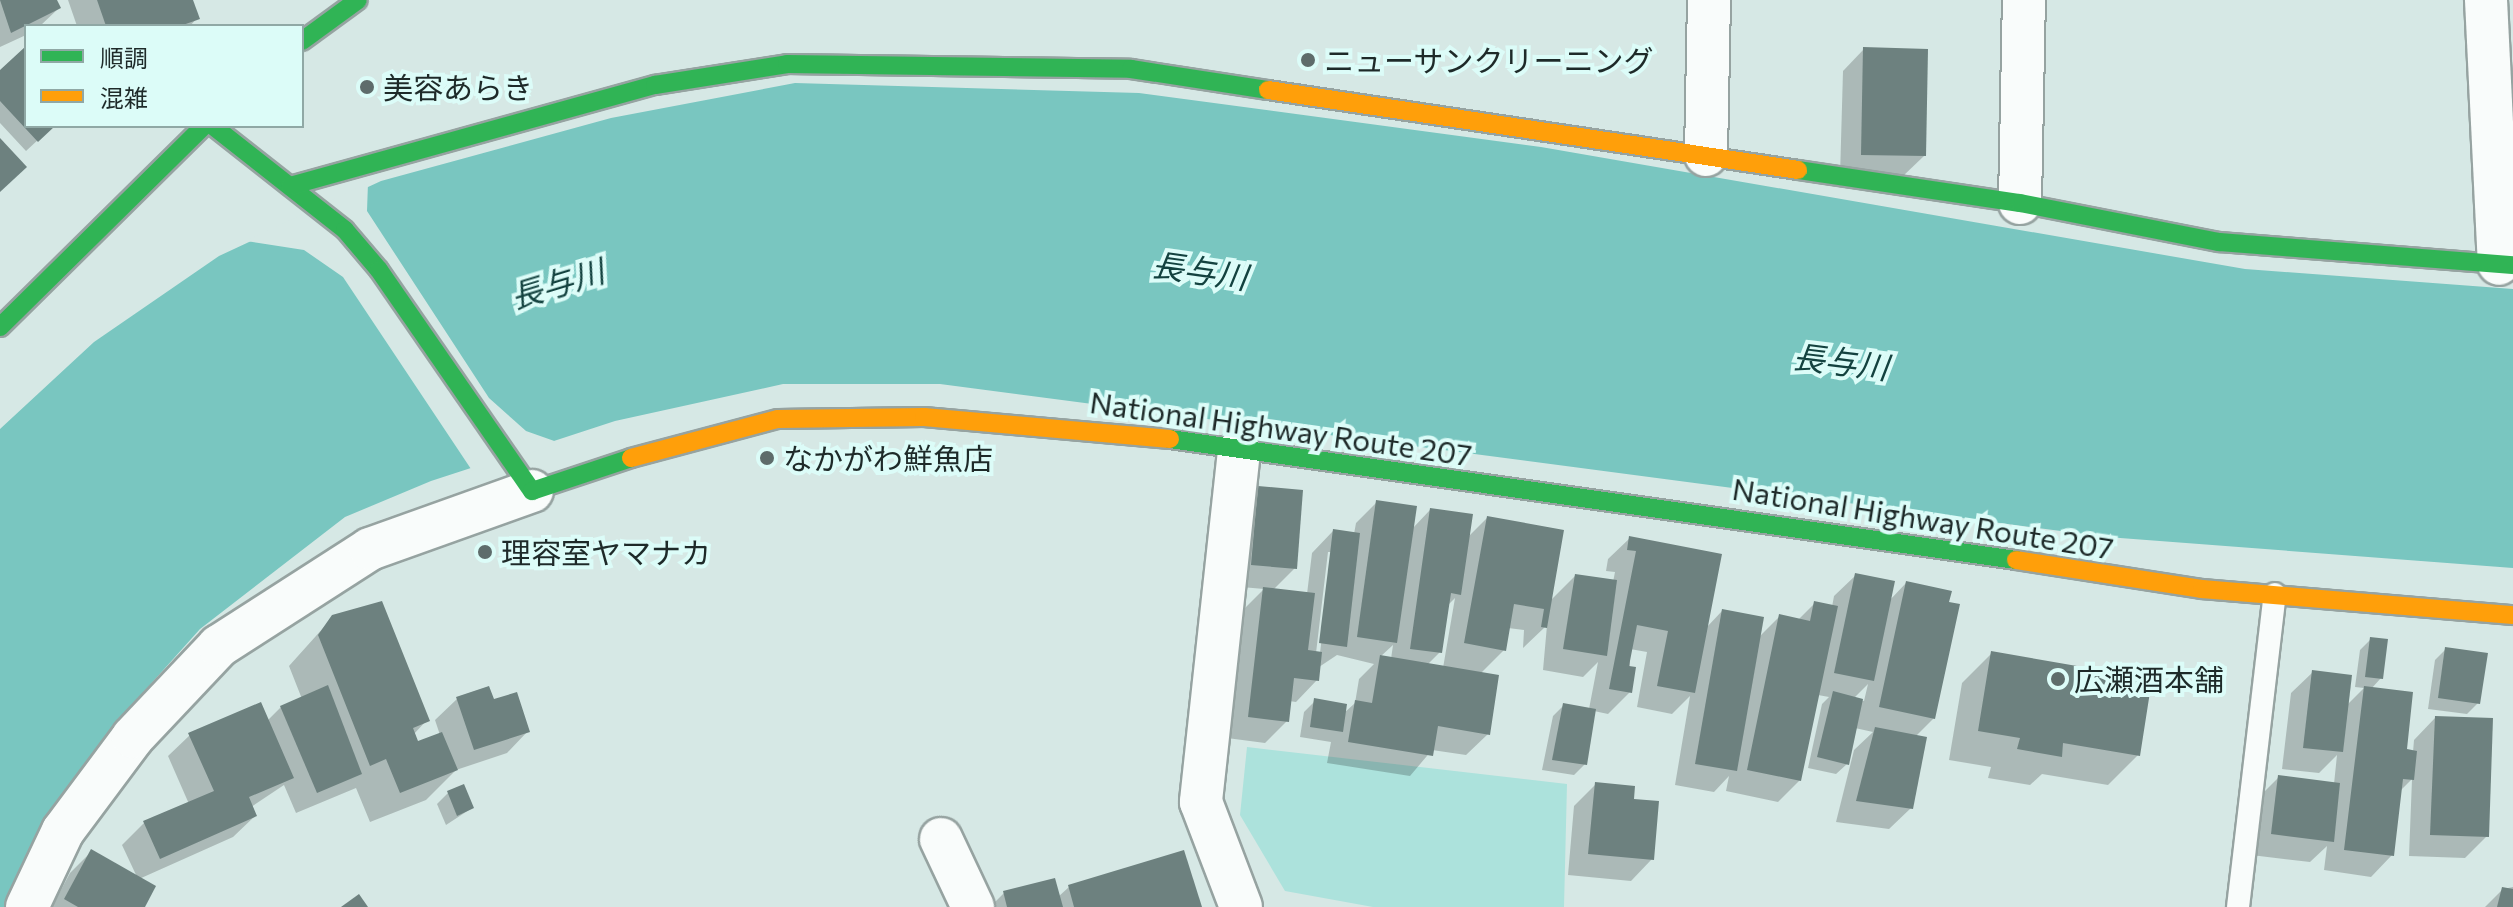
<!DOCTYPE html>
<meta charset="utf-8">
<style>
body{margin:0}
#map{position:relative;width:2513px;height:907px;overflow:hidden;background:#d6e8e5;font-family:Commissioner,"Noto Sans JP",sans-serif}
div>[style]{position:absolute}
.green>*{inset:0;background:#ace2dc}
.water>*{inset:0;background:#79c6c0}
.pier>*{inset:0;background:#d6e8e5}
.shadow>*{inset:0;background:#0003}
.building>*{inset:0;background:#6d817f}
.roads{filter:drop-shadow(2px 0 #96a3a1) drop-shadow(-2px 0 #96a3a1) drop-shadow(0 2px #96a3a1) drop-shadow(0 -2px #96a3a1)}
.lane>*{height:22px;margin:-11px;padding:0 11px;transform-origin:11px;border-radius:11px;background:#f9fcfb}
.street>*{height:42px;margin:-21px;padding:0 21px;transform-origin:21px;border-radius:21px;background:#f9fcfb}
.fast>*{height:18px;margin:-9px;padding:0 9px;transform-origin:9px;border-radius:9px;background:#30b455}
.slow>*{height:18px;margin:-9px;padding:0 9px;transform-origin:9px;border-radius:9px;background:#ff9f0a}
.dots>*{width:22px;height:22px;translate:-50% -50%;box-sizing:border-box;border:4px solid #dcfcf8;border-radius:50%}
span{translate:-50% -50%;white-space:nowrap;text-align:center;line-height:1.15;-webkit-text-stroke:8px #dcfcf8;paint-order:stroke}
.poi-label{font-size:30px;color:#1e2a29}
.left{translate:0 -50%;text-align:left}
.street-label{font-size:30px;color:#1e2a29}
.water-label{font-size:32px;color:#13423f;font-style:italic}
.legend{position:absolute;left:24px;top:24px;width:280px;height:104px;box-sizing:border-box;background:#dcfcf8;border:2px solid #90a8a5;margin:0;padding:10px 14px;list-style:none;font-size:24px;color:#1e2a29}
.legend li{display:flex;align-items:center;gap:16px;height:40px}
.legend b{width:40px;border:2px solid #90a8a5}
</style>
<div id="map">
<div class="green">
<i style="clip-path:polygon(1247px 747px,1567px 784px,1564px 907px,1373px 907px,1285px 891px,1240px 815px)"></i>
</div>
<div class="water">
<i style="clip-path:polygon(795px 83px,1139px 93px,1541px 147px,2245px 269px,2513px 289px,2513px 568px,2107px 537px,940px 384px,783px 384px,615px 421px,431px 481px,345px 517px,200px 629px,114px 725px,20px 869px,7px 907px,0 907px,0 429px,94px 342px,219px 256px,381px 181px,611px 118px)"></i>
</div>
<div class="pier">
<i style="clip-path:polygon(368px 183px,367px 211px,489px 398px,526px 431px,560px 443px,473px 472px,343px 277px,304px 250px,246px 241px)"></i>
</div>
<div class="shadow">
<i style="clip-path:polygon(0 0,55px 0,59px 8px,40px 26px,26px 26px,26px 35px,0 47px)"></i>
<i style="clip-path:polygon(68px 0,191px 0,197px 18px,190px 26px,77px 26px)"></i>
<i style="clip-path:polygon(26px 49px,26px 126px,53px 126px,26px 151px,0 123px,0 73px)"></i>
<i style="clip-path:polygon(1864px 49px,1924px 156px,1902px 177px,1840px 176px,1843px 71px)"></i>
<i style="clip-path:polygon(evenodd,1259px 488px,1295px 568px,1273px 590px,1307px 594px,1312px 553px,1333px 531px,1354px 534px,1356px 523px,1377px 502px,1412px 529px,1430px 510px,1467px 538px,1487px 518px,1549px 602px,1575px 576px,1613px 582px,1615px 572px,1606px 571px,1608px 559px,1630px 538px,1706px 628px,1722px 611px,1758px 638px,1780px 616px,1798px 620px,1815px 603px,1832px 607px,1834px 596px,1856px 575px,1889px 601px,1906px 583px,1934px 718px,1915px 737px,1911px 808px,1889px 829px,1836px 822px,1854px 750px,1873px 732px,1855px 728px,1847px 764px,1836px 774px,1808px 768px,1822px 704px,1829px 697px,1818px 695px,1800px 780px,1778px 802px,1726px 791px,1729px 776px,1714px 792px,1675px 785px,1690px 696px,1672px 714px,1637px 707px,1647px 652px,1630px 649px,1630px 692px,1608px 714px,1594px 711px,1585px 764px,1574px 775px,1542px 770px,1553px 716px,1564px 705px,1589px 709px,1598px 662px,1583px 677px,1543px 670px,1549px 603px,1545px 627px,1523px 648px,1524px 630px,1508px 628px,1504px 650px,1480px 674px,1488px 734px,1466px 755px,1432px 750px,1410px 776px,1327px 763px,1331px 742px,1300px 737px,1304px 712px,1315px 701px,1343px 714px,1355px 703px,1359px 679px,1374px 664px,1337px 655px,1319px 667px,1317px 680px,1296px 702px,1289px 701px,1287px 721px,1265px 743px,1227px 738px,1242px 611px,1264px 589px,1230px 586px,1237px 509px,1259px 488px,1328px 552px,1332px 552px,1320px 653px,1316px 653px,1328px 552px,1259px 488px,1455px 598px,1443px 668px,1427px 665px,1440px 652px,1448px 605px,1455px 598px,1259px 488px,1393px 645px,1391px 659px,1380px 657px,1393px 645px,1259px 488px,1868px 684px,1864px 701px,1854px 698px,1868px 684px)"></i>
<i style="clip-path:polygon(333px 617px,427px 720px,413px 735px,416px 744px,440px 735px,435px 720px,457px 699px,493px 702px,528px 731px,507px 753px,456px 770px,426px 800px,370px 822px,356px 788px,296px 813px,284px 785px,251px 807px,255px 816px,233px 837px,139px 879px,143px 907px,52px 907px,70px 873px,91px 852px,137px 877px,122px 845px,144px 823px,189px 804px,168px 756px,190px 735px,267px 721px,281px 707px,302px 699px,289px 666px)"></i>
<i style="clip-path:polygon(2371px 639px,2381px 678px,2371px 689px,2405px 751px,2413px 752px,2414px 740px,2435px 718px,2487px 836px,2465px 858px,2409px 856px,2412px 779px,2399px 792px,2392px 855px,2371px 877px,2324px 870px,2327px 846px,2310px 862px,2251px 855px,2257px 799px,2279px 777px,2334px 784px,2337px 755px,2319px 773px,2282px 769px,2291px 693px,2313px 672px,2346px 706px,2364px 688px,2355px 687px,2360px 650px)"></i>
<i style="clip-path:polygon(2446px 649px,2478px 703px,2467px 714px,2428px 709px,2435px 660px)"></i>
<i style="clip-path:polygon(1992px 653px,2138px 755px,2108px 785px,2042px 774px,2030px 785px,1988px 778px,1991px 767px,1949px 760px,1962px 683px)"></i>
<i style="clip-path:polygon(1596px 784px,1632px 801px,1652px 859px,1631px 881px,1568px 875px,1574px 806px)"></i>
<i style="clip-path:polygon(448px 793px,472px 808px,446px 825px,437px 804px)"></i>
<i style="clip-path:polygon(1069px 887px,1200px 907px,990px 907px,1004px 893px,1058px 897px)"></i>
<i style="clip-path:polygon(2513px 887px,2513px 907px,2485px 907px,2503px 889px)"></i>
</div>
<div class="building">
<i style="clip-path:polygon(0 0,57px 0,61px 8px,11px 33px)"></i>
<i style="clip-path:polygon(97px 0,193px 0,200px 19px,180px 26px,106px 26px)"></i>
<i style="clip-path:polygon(26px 46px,26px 126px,55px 126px,38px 142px,0 101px,0 70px)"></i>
<i style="clip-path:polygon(1863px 47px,1928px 49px,1926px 156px,1861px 155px)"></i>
<i style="clip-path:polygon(0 138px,27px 167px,0 192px)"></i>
<i style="clip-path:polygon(1258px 486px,1303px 490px,1297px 569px,1251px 565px)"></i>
<i style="clip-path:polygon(1376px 500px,1417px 506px,1397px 643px,1357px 637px)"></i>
<i style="clip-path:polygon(1430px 508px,1473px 514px,1461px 595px,1451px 593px,1442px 653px,1410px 649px)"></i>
<i style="clip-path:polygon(1487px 516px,1564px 530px,1547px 628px,1541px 627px,1544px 609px,1514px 604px,1506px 651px,1464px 643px)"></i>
<i style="clip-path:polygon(1333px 529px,1360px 533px,1347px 647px,1319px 643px)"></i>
<i style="clip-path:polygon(1629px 536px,1722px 554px,1695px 693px,1657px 686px,1668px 631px,1637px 625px,1629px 666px,1636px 667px,1632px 693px,1609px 689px,1636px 551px,1627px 550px)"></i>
<i style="clip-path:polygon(1855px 573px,1895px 581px,1874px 681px,1834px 673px)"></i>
<i style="clip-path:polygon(1575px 574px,1617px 580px,1607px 656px,1563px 649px)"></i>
<i style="clip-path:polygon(1906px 581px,1952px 591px,1949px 602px,1960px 604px,1935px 719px,1879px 707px)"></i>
<i style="clip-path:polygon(1263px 587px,1315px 593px,1308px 650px,1322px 652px,1319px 681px,1294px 678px,1289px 722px,1248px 717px)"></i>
<i style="clip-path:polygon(382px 601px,430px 721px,413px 728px,418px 741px,442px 732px,458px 770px,400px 793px,386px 759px,370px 766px,318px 635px,332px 615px)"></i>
<i style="clip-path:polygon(1814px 601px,1838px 606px,1801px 781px,1747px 770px,1779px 614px,1810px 621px)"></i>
<i style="clip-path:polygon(1722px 609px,1764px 617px,1737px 771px,1695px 764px)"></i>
<i style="clip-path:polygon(2370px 637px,2388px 639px,2383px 679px,2365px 677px)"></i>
<i style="clip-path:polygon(2445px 647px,2488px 653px,2480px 704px,2438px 698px)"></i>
<i style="clip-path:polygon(1991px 651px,2152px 679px,2140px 756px,2063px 743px,2062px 757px,2017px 749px,2020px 738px,1978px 731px)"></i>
<i style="clip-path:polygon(1380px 655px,1499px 675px,1490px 735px,1438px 726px,1433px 756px,1348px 742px,1355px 700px,1372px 703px)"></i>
<i style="clip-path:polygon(2312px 670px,2352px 675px,2343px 752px,2303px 748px)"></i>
<i style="clip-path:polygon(328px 685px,362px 774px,317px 793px,280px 706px)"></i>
<i style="clip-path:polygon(489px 686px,494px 699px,517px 692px,530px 732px,474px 750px,456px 697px)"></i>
<i style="clip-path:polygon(2364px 686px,2413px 692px,2407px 749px,2417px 751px,2414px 780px,2403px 779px,2394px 856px,2344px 850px)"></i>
<i style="clip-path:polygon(1833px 691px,1863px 699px,1849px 765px,1817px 757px)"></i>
<i style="clip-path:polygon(1314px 698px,1347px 704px,1343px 732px,1310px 727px)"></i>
<i style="clip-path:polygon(261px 702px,294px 778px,249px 797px,257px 816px,160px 859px,143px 821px,214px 791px,188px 733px)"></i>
<i style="clip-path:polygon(1563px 703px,1596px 709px,1587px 765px,1552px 760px)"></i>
<i style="clip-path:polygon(2435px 716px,2493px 718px,2489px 837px,2430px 835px)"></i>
<i style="clip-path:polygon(1875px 727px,1927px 737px,1913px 809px,1856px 801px)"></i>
<i style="clip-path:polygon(2278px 775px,2340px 783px,2334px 842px,2271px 834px)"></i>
<i style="clip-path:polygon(1595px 782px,1635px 786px,1634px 799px,1659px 801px,1654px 860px,1588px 854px)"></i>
<i style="clip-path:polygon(464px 784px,474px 808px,457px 816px,447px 791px)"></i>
<i style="clip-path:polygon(91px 849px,156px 886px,145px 907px,78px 907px,64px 899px)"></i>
<i style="clip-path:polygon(1184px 850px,1202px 907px,1074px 907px,1068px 885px)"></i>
<i style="clip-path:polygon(1055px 878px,1063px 907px,1007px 907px,1003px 891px)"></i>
<i style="clip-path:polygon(2502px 887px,2513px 889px,2513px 907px,2497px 907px)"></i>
<i style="clip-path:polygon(359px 894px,368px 907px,341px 907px)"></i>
</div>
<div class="roads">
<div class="lane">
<i style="left:2238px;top:907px;width:315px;rotate:-83.3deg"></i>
</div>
<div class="street">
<i style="left:2486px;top:0;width:264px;rotate:87.2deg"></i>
<i style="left:1706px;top:155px;width:155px;rotate:-88.9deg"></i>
<i style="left:2020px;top:203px;width:203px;rotate:-88.9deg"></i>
<i style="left:1239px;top:451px;width:353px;rotate:96.2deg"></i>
<i style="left:1201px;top:802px;width:112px;rotate:69.1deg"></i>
<i style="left:941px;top:839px;width:75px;rotate:64.8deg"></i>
<i style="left:27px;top:907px;width:84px;rotate:-64.7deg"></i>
<i style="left:63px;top:831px;width:117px;rotate:-53.3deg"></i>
<i style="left:133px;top:737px;width:125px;rotate:-46.6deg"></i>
<i style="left:219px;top:646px;width:179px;rotate:-32.7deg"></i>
<i style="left:370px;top:549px;width:172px;rotate:-19.7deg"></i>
</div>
<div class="fast">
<i style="left:302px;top:41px;width:69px;rotate:-36.2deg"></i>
<i style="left:213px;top:126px;width:168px;rotate:38.2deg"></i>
<i style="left:345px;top:230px;width:52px;rotate:49.6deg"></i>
<i style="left:379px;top:270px;width:269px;rotate:55.3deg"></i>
<i style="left:532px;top:491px;width:104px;rotate:-18.4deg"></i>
<i style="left:1798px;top:170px;width:224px;rotate:8.5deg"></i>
<i style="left:2020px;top:203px;width:203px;rotate:11.1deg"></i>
<i style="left:2219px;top:242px;width:295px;rotate:4.5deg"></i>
<i style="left:290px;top:186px;width:379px;rotate:-15.5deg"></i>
<i style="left:655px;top:85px;width:134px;rotate:-9deg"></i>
<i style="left:787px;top:64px;width:344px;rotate:0.8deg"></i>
<i style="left:1131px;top:69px;width:139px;rotate:8.7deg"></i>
<i style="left:0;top:327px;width:286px;rotate:-44.6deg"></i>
<i style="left:1170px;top:439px;width:855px;rotate:8.14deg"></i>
</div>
<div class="slow">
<i style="left:1268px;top:90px;width:536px;rotate:8.58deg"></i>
<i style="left:631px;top:458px;width:152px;rotate:-14.9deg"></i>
<i style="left:778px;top:419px;width:146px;rotate:-0.8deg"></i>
<i style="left:924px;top:417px;width:247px;rotate:5.1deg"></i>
<i style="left:2016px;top:560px;width:188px;rotate:8.9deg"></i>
<i style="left:2202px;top:589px;width:312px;rotate:4.8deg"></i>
</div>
</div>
<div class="dots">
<i style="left:1308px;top:60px;background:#5e6c6b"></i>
<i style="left:367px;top:87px;background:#5e6c6b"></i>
<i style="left:767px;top:458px;background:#5e6c6b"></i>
<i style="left:485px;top:552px;background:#5e6c6b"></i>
<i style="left:2058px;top:679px;background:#5e6c6b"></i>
</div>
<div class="poi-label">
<span class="left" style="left:1324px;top:60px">ニューサンクリーニング</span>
<span class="left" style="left:383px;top:87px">美容あらき</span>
<span class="left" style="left:783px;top:458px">なかがわ鮮魚店</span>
<span class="left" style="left:501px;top:552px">理容室ヤマナカ</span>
<span class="left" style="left:2074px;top:679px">広瀬酒本舗</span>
</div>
<div class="street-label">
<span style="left:1281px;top:428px;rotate:8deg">National Highway Route 207</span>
<span style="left:1923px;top:518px;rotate:9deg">National Highway Route 207</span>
</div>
<div class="water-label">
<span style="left:1200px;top:270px;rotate:8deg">長与川</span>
<span style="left:557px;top:283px;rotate:-17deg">長与川</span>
<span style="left:1841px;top:361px;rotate:7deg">長与川</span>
</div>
<ul class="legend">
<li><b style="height:10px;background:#30b455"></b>順調</li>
<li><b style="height:10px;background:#ff9f0a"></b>混雑</li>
</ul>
</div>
